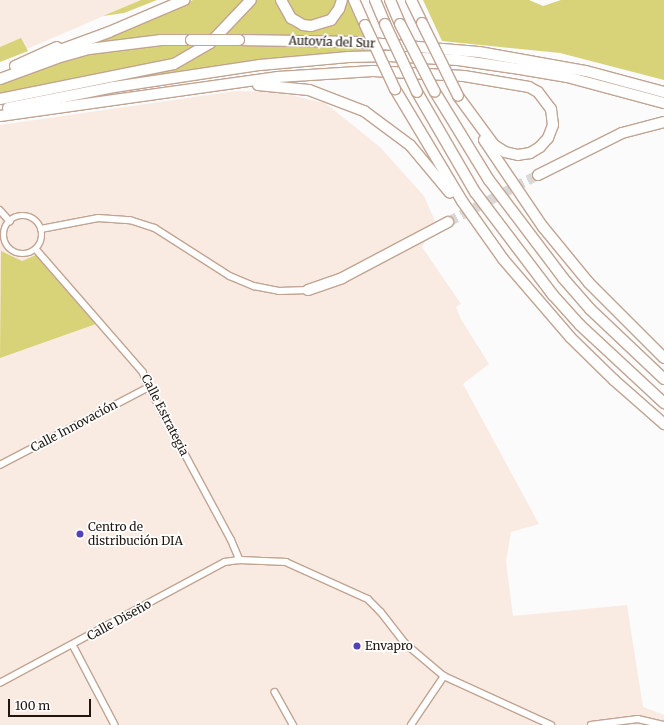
<!DOCTYPE html>
<meta charset="utf-8">
<style>
body{margin:0}
#map{position:relative;width:664px;height:725px;overflow:hidden;background:#fbfbfb;font-family:Merriweather,serif}
div>[style]{position:absolute}
.built>*{inset:0;background:#faebe2}
.green>*{inset:0;background:#d8d279}
.motorway-tunnel>*{height:10px;margin-top:-5px;transform-origin:0;background:repeating-linear-gradient(90deg,#dad9d8 0 10px,transparent 0 15px)}
.roads{filter:drop-shadow(1px 0 #c1a492) drop-shadow(-1px 0 #c1a492) drop-shadow(0 1px #c1a492) drop-shadow(0 -1px #c1a492)}
.minor>*{height:5.5px;margin:-2.75px;padding:0 2.75px;transform-origin:2.75px;border-radius:2.75px;background:#fff}
.minor>.ring{margin:-2.75px;padding:0;box-sizing:content-box;background:none;border:5.5px solid #fff;border-radius:50%}
.motorway>*{height:10px;margin:-5px;padding:0 5px;transform-origin:5px;border-radius:5px;background:#fff}
.bridges{filter:drop-shadow(1px 0 #c1a492) drop-shadow(-1px 0 #c1a492) drop-shadow(0 1px #c1a492) drop-shadow(0 -1px #c1a492)}
.motorway-bridge>*{height:10px;margin:-5px;padding:0 5px;transform-origin:5px;border-radius:5px;background:#fff}
.dots>*{width:11px;height:11px;translate:-50% -50%;box-sizing:border-box;border:2px solid #fff;border-radius:50%}
span{translate:-50% -50%;white-space:nowrap;text-align:center;line-height:1.15;-webkit-text-stroke:3.5px #fff;paint-order:stroke}
.street-label{font-size:12px;color:#20160f}
.poi-label{font-size:12px;color:#20160f}
.left{translate:0 -50%;text-align:left}
.scale{position:absolute;left:8px;top:699px;width:83px;height:18px;box-sizing:border-box;border:2px solid #20160f;border-top:0;padding-left:5px;font-size:12px;line-height:14px;white-space:nowrap;color:#20160f;-webkit-text-stroke:3px #fff;paint-order:stroke}
</style>
<div id="map">
<div class="built">
<i style="clip-path:polygon(0 0,141px 0,27px 49px,0 48px)"></i>
<i style="clip-path:polygon(236px 91px,277px 92px,325px 103px,380px 147px,424px 196px,435px 221px,422px 247px,461px 304px,456px 307px,461px 319px,489px 364px,463px 384px,539px 524px,511px 532px,506px 562px,513px 616px,627px 605px,643px 707px,664px 715px,664px 725px,0 725px,0 125px)"></i>
</div>
<div class="green">
<i style="clip-path:polygon(141px 0,157px 0,124px 13px,103px 16px)"></i>
<i style="clip-path:polygon(193px 0,347px 0,372px 53px,0 95px,0 83px)"></i>
<i style="clip-path:polygon(423px 0,529px 0,543px 6px,561px 0,664px 0,664px 80px,560px 53px,442px 41px)"></i>
<i style="clip-path:polygon(21px 38px,28px 51px,0 62px,0 47px)"></i>
<i style="clip-path:polygon(1px 251px,22px 261px,36px 255px,96px 324px,0 358px)"></i>
</div>
<div class="motorway-tunnel">
<i style="left:448px;top:222px;width:102px;rotate:-27.6deg"></i>
</div>
<div class="roads">
<div class="minor">
<i style="left:0;top:210px;width:15px;rotate:48deg"></i>
<i class="ring" style="left:4px;top:216px;width:32.5px;height:32.5px"></i>
<i style="left:41px;top:229px;width:58px;rotate:-10.9deg"></i>
<i style="left:98px;top:218px;width:32px;rotate:4deg"></i>
<i style="left:130px;top:220px;width:26px;rotate:18deg"></i>
<i style="left:155px;top:228px;width:89px;rotate:32.6deg"></i>
<i style="left:230px;top:276px;width:26px;rotate:23deg"></i>
<i style="left:254px;top:286px;width:25px;rotate:11deg"></i>
<i style="left:279px;top:291px;width:29px;rotate:-2deg"></i>
<i style="left:36px;top:249px;width:163px;rotate:49deg"></i>
<i style="left:143px;top:372px;width:16px;rotate:68deg"></i>
<i style="left:149px;top:387px;width:173px;rotate:61.7deg"></i>
<i style="left:231px;top:539px;width:23px;rotate:67deg"></i>
<i style="left:0;top:465px;width:168px;rotate:-27.6deg"></i>
<i style="left:73px;top:645px;width:90px;rotate:62.3deg"></i>
<i style="left:0;top:683px;width:255px;rotate:-28.3deg"></i>
<i style="left:225px;top:562px;width:15px;rotate:-8deg"></i>
<i style="left:240px;top:560px;width:46px;rotate:2.5deg"></i>
<i style="left:286px;top:562px;width:90px;rotate:24.3deg"></i>
<i style="left:368px;top:599px;width:18px;rotate:45deg"></i>
<i style="left:381px;top:612px;width:39px;rotate:52deg"></i>
<i style="left:405px;top:643px;width:51px;rotate:40.2deg"></i>
<i style="left:444px;top:676px;width:118px;rotate:24.6deg"></i>
<i style="left:275px;top:692px;width:38px;rotate:61deg"></i>
<i style="left:411px;top:725px;width:59px;rotate:-56deg"></i>
<i style="left:591px;top:725px;width:47px;rotate:-7.3deg"></i>
<i style="left:638px;top:719px;width:27px;rotate:13deg"></i>
</div>
<div class="motorway">
<i style="left:281px;top:0;width:21px;rotate:61deg"></i>
<i style="left:291px;top:18px;width:14px;rotate:30deg"></i>
<i style="left:303px;top:25px;width:8px;rotate:7deg"></i>
<i style="left:311px;top:26px;width:21px;rotate:-17deg"></i>
<i style="left:331px;top:20px;width:14px;rotate:-54deg"></i>
<i style="left:339px;top:9px;width:9px;rotate:-72deg"></i>
<i style="left:354px;top:0;width:27px;rotate:66deg"></i>
<i style="left:375px;top:0;width:26px;rotate:67deg"></i>
<i style="left:390px;top:0;width:26px;rotate:67deg"></i>
<i style="left:411px;top:0;width:25px;rotate:64deg"></i>
<i style="left:239px;top:40px;width:119px;rotate:1deg"></i>
<i style="left:358px;top:42px;width:121px;rotate:4.7deg"></i>
<i style="left:479px;top:52px;width:109px;rotate:10.1deg"></i>
<i style="left:586px;top:71px;width:81px;rotate:15.1deg"></i>
<i style="left:52px;top:53px;width:61px;rotate:-20.2deg"></i>
<i style="left:109px;top:32px;width:82px;rotate:-23.1deg"></i>
<i style="left:15px;top:66px;width:46px;rotate:-24.3deg"></i>
<i style="left:0;top:79px;width:61px;rotate:-20.2deg"></i>
<i style="left:57px;top:58px;width:33px;rotate:-16deg"></i>
<i style="left:89px;top:49px;width:73px;rotate:-7.1deg"></i>
<i style="left:161px;top:40px;width:30px"></i>
<i style="left:258px;top:85px;width:51px;rotate:5.6deg"></i>
<i style="left:309px;top:90px;width:59px;rotate:20.9deg"></i>
<i style="left:364px;top:111px;width:57px;rotate:36.5deg"></i>
<i style="left:410px;top:145px;width:62px;rotate:50.2deg"></i>
<i style="left:395px;top:89px;width:131px;rotate:59.1deg"></i>
<i style="left:462px;top:201px;width:71px;rotate:54.7deg"></i>
<i style="left:503px;top:259px;width:103px;rotate:49.3deg"></i>
<i style="left:570px;top:337px;width:62px;rotate:44.3deg"></i>
<i style="left:614px;top:380px;width:67px;rotate:41.3deg"></i>
<i style="left:417px;top:92px;width:116px;rotate:59.9deg"></i>
<i style="left:475px;top:192px;width:129px;rotate:52.9deg"></i>
<i style="left:553px;top:295px;width:40px;rotate:48deg"></i>
<i style="left:580px;top:325px;width:115px;rotate:42.9deg"></i>
<i style="left:435px;top:92px;width:103px;rotate:58.5deg"></i>
<i style="left:489px;top:180px;width:123px;rotate:52.9deg"></i>
<i style="left:563px;top:278px;width:41px;rotate:48.9deg"></i>
<i style="left:590px;top:309px;width:102px;rotate:43.4deg"></i>
<i style="left:0;top:99px;width:177px;rotate:-11.4deg"></i>
<i style="left:174px;top:64px;width:42px;rotate:-30.3deg"></i>
<i style="left:210px;top:43px;width:59px;rotate:-46.4deg"></i>
<i style="left:8px;top:108px;width:108px;rotate:-11.2deg"></i>
<i style="left:114px;top:87px;width:148px;rotate:-8.6deg"></i>
<i style="left:260px;top:65px;width:89px;rotate:-5.1deg"></i>
<i style="left:349px;top:57px;width:40px;rotate:-1.4deg"></i>
<i style="left:389px;top:56px;width:69px;rotate:3.3deg"></i>
<i style="left:458px;top:60px;width:63px;rotate:8.3deg"></i>
<i style="left:520px;top:69px;width:48px;rotate:9.7deg"></i>
<i style="left:567px;top:77px;width:100px;rotate:15deg"></i>
<i style="left:0;top:116px;width:281px;rotate:-8deg"></i>
<i style="left:278px;top:77px;width:95px;rotate:-3.6deg"></i>
<i style="left:373px;top:71px;width:91px;rotate:3.1deg"></i>
<i style="left:464px;top:76px;width:66px;rotate:9.6deg"></i>
<i style="left:529px;top:87px;width:10px;rotate:29deg"></i>
<i style="left:538px;top:92px;width:21px;rotate:53deg"></i>
<i style="left:551px;top:109px;width:16px;rotate:83deg"></i>
<i style="left:553px;top:125px;width:14px;rotate:111deg"></i>
<i style="left:548px;top:138px;width:12px;rotate:132deg"></i>
<i style="left:540px;top:147px;width:12px;rotate:149deg"></i>
<i style="left:530px;top:153px;width:12px;rotate:171deg"></i>
<i style="left:518px;top:155px;width:13px;rotate:-167deg"></i>
<i style="left:505px;top:152px;width:13px;rotate:-148deg"></i>
<i style="left:494px;top:145px;width:61px;rotate:-126.3deg"></i>
<i style="left:484px;top:140px;width:105px;rotate:55.9deg"></i>
<i style="left:543px;top:227px;width:72px;rotate:50.6deg"></i>
<i style="left:589px;top:283px;width:106px;rotate:45deg"></i>
<i style="left:538px;top:175px;width:94px;rotate:-26.6deg"></i>
<i style="left:622px;top:133px;width:43px;rotate:-14.7deg"></i>
<i style="left:308px;top:290px;width:36px;rotate:-19deg"></i>
<i style="left:342px;top:278px;width:120px;rotate:-27.8deg"></i>
</div>
</div>
<div class="bridges">
<div class="motorway-bridge">
<i style="left:422px;top:23px;width:81px;rotate:63.7deg"></i>
<i style="left:385px;top:24px;width:75px;rotate:64.8deg"></i>
<i style="left:400px;top:24px;width:76px;rotate:62.8deg"></i>
<i style="left:365px;top:25px;width:71px;rotate:64.9deg"></i>
<i style="left:191px;top:40px;width:48px"></i>
</div>
</div>
<div class="dots">
<i style="left:80px;top:534px;background:#5341b9"></i>
<i style="left:357px;top:646px;background:#5341b9"></i>
</div>
<div class="street-label">
<span style="left:332px;top:42px;rotate:2deg">Autovía del Sur</span>
<span style="left:165px;top:415px;rotate:63deg">Calle Estrategia</span>
<span style="left:74px;top:426px;rotate:-28deg">Calle Innovación</span>
<span style="left:119px;top:620px;rotate:-29deg">Calle Diseño</span>
</div>
<div class="poi-label">
<span class="left" style="left:88px;top:534px">Centro de<br>distribución DIA</span>
<span class="left" style="left:365px;top:646px">Envapro</span>
</div>
<div class="scale">100 m</div>
</div>
